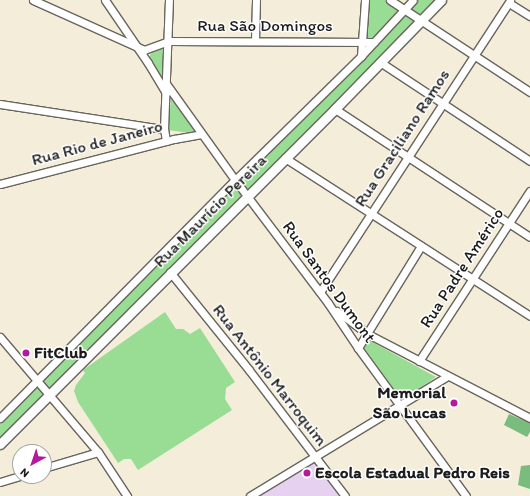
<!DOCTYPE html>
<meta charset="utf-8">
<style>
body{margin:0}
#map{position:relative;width:530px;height:496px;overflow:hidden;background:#f4edda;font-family:Itim,sans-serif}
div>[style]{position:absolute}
.built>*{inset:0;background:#e6d2f0}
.green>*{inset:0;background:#99dc94}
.forest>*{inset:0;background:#7abc7e}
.roads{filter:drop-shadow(1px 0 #68655e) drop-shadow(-1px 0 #68655e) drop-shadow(0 1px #68655e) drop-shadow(0 -1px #68655e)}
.minor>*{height:7px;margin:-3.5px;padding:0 3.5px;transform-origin:3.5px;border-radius:3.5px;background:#fff}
.major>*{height:9px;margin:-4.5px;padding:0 4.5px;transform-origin:4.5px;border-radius:4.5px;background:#fff}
.dots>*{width:11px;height:11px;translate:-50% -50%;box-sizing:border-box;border:2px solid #fff;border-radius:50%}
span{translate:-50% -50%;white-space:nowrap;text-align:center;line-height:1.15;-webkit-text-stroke:3px #fff;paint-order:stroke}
.street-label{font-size:17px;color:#1c1c1c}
.poi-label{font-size:17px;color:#1c1c1c;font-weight:700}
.left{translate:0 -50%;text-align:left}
.right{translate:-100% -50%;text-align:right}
.north{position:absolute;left:12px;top:444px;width:40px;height:40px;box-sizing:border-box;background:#fff;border:1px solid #a4a4a4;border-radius:50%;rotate:220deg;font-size:11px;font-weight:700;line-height:16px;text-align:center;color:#1c1c1c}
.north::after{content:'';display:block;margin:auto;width:14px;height:18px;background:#b5179e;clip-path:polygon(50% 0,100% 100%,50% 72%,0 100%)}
</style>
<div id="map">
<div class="built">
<i style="clip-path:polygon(314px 456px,345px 496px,251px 496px)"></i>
</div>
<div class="green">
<i style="clip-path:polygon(365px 0,390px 0,404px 10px,413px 0,441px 0,0 444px,0 418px,373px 42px,362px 42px)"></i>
<i style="clip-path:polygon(166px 46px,166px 90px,149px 58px,151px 53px)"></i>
<i style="clip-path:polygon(171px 98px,197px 134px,168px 130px)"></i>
<i style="clip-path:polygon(165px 312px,176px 329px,183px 329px,190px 334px,200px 328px,235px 382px,226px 388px,225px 399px,232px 410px,138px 470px,131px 459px,124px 459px,118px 463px,78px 402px,74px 391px,76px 385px,85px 373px,83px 370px)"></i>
<i style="clip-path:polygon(367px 338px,376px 344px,436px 377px,402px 400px,362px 345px)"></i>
</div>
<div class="forest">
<i style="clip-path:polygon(509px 414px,530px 423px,530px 432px,527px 437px,504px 425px)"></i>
<i style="clip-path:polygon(530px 465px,530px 489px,518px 485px,521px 466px)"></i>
</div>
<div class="roads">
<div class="minor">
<i style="left:33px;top:0;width:122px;rotate:24.2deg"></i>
<i style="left:144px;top:50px;width:27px;rotate:-20deg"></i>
<i style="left:169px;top:41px;width:205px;rotate:0.3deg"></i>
<i style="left:105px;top:0;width:76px;rotate:55.7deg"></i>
<i style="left:148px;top:63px;width:35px;rotate:59deg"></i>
<i style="left:390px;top:0;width:168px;rotate:33.3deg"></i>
<i style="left:509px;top:3px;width:25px;rotate:32deg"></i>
<i style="left:255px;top:41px;width:41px;rotate:-88.6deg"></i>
<i style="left:361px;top:56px;width:56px;rotate:-85.9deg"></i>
<i style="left:380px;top:62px;width:180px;rotate:33.4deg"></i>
<i style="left:167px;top:85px;width:117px;rotate:54.4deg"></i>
<i style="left:235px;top:180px;width:154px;rotate:52.9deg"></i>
<i style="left:328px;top:303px;width:54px;rotate:56.3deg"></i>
<i style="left:358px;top:348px;width:183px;rotate:53.9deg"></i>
<i style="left:0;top:104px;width:166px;rotate:8.7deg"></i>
<i style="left:335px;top:109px;width:233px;rotate:33.3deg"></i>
<i style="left:166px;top:141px;width:12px;rotate:-99deg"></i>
<i style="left:164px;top:129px;width:129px;rotate:-87.8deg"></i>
<i style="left:285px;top:158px;width:292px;rotate:32.8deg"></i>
<i style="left:0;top:184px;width:180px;rotate:-14.5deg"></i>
<i style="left:174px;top:139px;width:28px;rotate:-10deg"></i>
<i style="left:170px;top:272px;width:126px;rotate:51.1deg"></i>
<i style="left:249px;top:370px;width:158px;rotate:52.7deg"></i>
<i style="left:320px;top:292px;width:348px;rotate:-56.9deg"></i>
<i style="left:337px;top:311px;width:36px;rotate:37deg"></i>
<i style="left:366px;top:333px;width:185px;rotate:27.4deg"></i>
<i style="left:0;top:337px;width:151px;rotate:49.6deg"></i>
<i style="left:98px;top:452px;width:53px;rotate:56.6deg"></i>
<i style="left:358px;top:348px;width:120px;rotate:-58.3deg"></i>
<i style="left:419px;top:361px;width:203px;rotate:-56.9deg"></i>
<i style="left:0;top:418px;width:334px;rotate:-45.4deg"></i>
<i style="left:235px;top:180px;width:177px;rotate:-44.5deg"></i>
<i style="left:361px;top:56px;width:76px;rotate:-47.1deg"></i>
<i style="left:44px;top:468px;width:56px;rotate:-16.5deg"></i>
<i style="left:0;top:482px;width:21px;rotate:-17deg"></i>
<i style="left:250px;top:496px;width:231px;rotate:-31.3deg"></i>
</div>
<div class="major">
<i style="left:0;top:444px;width:474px;rotate:-45deg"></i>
<i style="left:335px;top:109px;width:152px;rotate:-45.8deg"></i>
</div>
</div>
<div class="dots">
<i style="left:26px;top:353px;background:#b5179e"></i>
<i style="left:454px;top:403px;background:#b5179e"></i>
<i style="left:307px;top:473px;background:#b5179e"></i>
</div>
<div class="street-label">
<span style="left:265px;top:26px">Rua São Domingos</span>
<span style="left:402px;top:138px;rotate:-57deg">Rua Graciliano Ramos</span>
<span style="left:97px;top:143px;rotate:-15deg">Rua Rio de Janeiro</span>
<span style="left:210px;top:211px;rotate:-45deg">Rua Maurício Pereira</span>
<span style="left:462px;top:268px;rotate:-57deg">Rua Padre Américo</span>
<span style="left:329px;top:282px;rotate:54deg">Rua Santos Dumont</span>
<span style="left:270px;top:375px;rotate:52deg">Rua Antônio Marroquim</span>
</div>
<div class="poi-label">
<span class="left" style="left:34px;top:353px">FitClub</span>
<span class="right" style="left:446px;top:403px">Memorial<br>São Lucas</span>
<span class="left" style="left:315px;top:473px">Escola Estadual Pedro Reis</span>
</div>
<div class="north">N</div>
</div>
